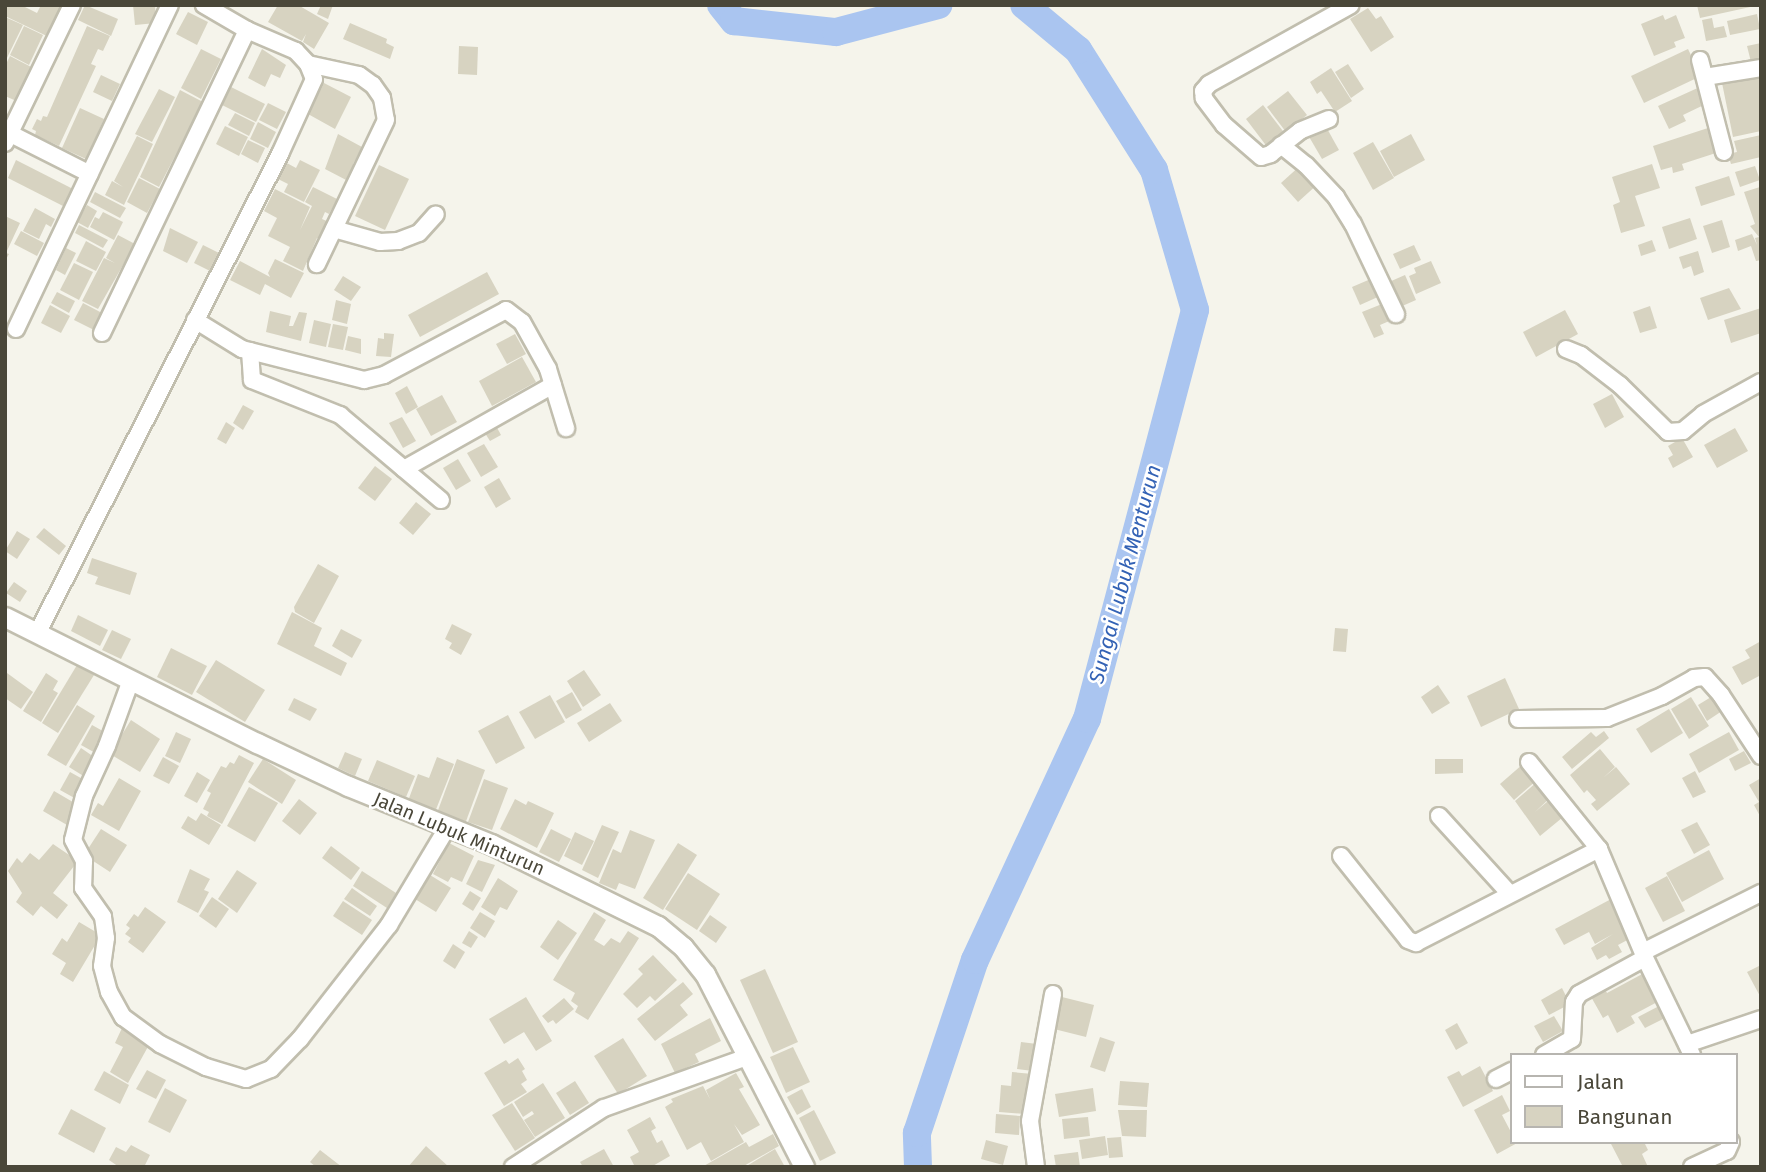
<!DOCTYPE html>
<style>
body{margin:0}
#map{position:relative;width:1766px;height:1172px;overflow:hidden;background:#f5f4eb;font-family:"Fira Sans",sans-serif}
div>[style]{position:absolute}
.river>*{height:28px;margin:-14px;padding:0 14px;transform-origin:14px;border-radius:14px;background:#aac5f0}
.building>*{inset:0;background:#d7d3c1}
.roads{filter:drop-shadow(2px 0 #c1beae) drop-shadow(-2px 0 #c1beae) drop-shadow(0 2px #c1beae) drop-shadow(0 -2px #c1beae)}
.minor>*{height:16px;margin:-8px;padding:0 8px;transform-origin:8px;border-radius:8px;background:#fff}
.tertiary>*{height:19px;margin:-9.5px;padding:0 9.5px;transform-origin:9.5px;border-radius:9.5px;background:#fff}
span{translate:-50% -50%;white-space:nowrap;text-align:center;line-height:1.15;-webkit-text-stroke:5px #fff;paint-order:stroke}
.street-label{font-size:19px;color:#4a4739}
.water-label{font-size:21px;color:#3362b5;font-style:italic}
.frame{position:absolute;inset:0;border:7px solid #4a4739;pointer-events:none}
.legend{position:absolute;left:1510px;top:1053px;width:228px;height:91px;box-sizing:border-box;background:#fff;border:2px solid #b7b5b0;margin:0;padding:9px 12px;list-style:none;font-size:21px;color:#4a4739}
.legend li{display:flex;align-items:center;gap:14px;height:35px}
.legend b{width:35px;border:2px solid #b7b5b0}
</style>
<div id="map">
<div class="river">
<i style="left:721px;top:5px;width:21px;rotate:51deg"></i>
<i style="left:734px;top:21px;width:103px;rotate:6.2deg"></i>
<i style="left:836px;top:32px;width:106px;rotate:-14.8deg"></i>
<i style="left:918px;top:1167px;width:34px;rotate:-92deg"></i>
<i style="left:917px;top:1133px;width:182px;rotate:-71.5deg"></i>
<i style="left:975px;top:960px;width:266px;rotate:-65.1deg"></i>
<i style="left:1087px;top:719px;width:423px;rotate:-75.2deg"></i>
<i style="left:1195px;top:310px;width:146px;rotate:-106.3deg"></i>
<i style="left:1154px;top:170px;width:142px;rotate:-122.3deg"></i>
<i style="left:1078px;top:50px;width:70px;rotate:-140.2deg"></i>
</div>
<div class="building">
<i style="clip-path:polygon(5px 5px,21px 5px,37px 13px,41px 5px,64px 5px,51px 38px,5px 16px)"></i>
<i style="clip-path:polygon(85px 5px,118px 19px,111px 36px,78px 20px)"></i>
<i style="clip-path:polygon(133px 5px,155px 5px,156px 23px,135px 25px)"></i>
<i style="clip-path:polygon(278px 5px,298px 5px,329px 23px,314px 49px,303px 42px,306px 34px,302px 41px,268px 22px)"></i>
<i style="clip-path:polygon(321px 5px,333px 5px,328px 19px,317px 14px)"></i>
<i style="clip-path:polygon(1697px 5px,1755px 5px,1755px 6px,1700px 18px)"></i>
<i style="clip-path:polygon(1368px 8px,1376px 19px,1381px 16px,1394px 37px,1371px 52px,1350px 19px)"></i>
<i style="clip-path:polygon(188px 12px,208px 22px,197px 45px,176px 34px)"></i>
<i style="clip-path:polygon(1757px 14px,1760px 29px,1730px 35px,1727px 21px)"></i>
<i style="clip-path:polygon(1663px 15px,1665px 20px,1676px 15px,1685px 38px,1674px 42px,1676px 47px,1654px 56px,1641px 24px)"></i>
<i style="clip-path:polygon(5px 17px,23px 25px,5px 62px)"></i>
<i style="clip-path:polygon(1712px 18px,1714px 28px,1724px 26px,1727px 37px,1706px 41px,1702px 20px)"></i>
<i style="clip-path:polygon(350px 23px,387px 39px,386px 43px,394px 47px,390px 59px,343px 39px)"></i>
<i style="clip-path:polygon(24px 26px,43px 35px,29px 65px,10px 55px)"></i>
<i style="clip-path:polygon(87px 26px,110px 36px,103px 51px,98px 49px,91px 64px,96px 66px,59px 146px,35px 135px,36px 131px,32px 129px,37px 119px,41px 121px,43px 116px,47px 117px)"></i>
<i style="clip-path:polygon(1761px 43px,1761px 64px,1752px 66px,1747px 46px)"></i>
<i style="clip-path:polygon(459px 46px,478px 47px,477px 75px,458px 74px)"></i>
<i style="clip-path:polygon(201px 49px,221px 59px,201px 99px,181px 88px)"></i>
<i style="clip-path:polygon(262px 49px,286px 65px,280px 78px,271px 74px,265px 87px,248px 78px)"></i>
<i style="clip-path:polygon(1688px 49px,1701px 76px,1644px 103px,1631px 76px)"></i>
<i style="clip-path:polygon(10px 56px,37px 70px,21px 103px,5px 96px,5px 66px)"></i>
<i style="clip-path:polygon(1348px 64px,1364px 89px,1351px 98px,1335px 72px)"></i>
<i style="clip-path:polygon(1331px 68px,1352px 101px,1335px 112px,1321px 91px,1317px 94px,1310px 82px)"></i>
<i style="clip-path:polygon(1761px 70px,1761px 131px,1733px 137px,1721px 78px)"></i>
<i style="clip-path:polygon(101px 75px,120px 84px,112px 101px,93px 92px)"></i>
<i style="clip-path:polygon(324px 83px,351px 97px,335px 129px,308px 114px)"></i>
<i style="clip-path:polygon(1702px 86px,1710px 102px,1683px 115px,1686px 121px,1669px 129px,1658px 106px)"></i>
<i style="clip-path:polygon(231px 87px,265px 104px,256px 122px,222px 105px)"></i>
<i style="clip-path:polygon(159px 89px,175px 97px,152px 142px,135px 134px)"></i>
<i style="clip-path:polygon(180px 90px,203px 102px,159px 187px,140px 177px)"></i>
<i style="clip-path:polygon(1288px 91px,1307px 115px,1286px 132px,1267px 107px)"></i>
<i style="clip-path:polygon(268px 103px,286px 112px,277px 129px,259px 120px)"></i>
<i style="clip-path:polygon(1263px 105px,1286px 135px,1268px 148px,1246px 119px)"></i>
<i style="clip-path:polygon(80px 108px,104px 119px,86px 159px,62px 148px)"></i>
<i style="clip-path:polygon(235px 113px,255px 123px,249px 136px,228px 125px)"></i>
<i style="clip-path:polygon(258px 122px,276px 132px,268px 148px,250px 139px)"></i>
<i style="clip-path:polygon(1325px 125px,1339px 150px,1322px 159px,1308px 135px)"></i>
<i style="clip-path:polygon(225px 126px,248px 137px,239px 156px,216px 144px)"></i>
<i style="clip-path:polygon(1711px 127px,1719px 152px,1682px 164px,1684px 170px,1673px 173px,1672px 167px,1661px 170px,1653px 146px)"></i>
<i style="clip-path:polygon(338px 134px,362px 147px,353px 164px,358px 167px,350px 182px,325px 169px)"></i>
<i style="clip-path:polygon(1411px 134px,1425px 160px,1394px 177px,1380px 151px)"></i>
<i style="clip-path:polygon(1761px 135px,1761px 157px,1731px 164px,1728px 154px,1737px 152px,1734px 141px)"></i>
<i style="clip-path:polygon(137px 136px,153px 144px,124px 205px,105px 195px,112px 181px,123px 187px,114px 181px)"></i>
<i style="clip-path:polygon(248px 140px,265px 148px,258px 163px,241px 154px)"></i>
<i style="clip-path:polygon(1373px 142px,1394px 178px,1373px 190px,1353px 153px)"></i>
<i style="clip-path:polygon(16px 160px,73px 189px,65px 207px,8px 178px)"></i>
<i style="clip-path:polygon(300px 160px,320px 170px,304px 202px,284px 192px,288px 184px,276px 178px,285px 162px,296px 168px)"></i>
<i style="clip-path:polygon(1302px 164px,1319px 183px,1298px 202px,1281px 183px)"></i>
<i style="clip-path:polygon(1652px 164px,1660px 188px,1635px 196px,1645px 226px,1621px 233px,1613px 205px,1620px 202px,1612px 177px)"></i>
<i style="clip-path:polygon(379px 165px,409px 179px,385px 230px,355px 216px)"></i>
<i style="clip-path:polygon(1755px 166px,1760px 180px,1740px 187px,1735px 172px)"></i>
<i style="clip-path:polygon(1729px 176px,1735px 195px,1701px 206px,1695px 187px)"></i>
<i style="clip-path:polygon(139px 178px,160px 189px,147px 213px,127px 202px)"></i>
<i style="clip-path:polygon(313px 187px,337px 199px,329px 214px,325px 212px,322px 219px,329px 222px,320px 239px,317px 238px,303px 271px,283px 261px,290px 247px,268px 236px,277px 218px,264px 211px,275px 189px,310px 207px,300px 230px,312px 206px,305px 202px)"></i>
<i style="clip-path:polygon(1760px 187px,1761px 260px,1756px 261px,1751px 246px,1738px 251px,1735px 240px,1752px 234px,1757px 245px,1755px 238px,1759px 237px,1750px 226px,1755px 224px,1744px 192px)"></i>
<i style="clip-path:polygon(95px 192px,126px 208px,120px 218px,90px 202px)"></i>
<i style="clip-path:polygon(87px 205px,97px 211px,88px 228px,77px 222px)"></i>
<i style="clip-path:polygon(35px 208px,55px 219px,51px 227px,46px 224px,39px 239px,23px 231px)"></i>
<i style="clip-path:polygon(103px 212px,123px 222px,114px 240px,90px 227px,95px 217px,99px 219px)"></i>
<i style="clip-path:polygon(5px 216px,20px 223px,6px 253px,9px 254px,5px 261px)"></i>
<i style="clip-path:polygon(1690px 218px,1697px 239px,1669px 249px,1662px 227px)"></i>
<i style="clip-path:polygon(1722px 220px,1730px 247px,1712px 253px,1703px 226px)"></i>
<i style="clip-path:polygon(79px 225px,108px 240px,103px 248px,75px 233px)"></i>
<i style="clip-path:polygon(170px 228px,198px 242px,187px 263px,163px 251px)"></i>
<i style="clip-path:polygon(21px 231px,44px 243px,37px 256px,14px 244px)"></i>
<i style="clip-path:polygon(118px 235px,135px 244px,98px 309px,82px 301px,104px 258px,115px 263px,106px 258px)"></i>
<i style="clip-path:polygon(1652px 240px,1656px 251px,1641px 256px,1638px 245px)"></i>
<i style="clip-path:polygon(86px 241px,106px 252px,96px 271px,76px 261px)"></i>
<i style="clip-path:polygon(203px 245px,223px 255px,214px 273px,194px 263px)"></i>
<i style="clip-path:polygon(1414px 245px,1421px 260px,1400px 269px,1393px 254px)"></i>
<i style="clip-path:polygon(66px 248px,76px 253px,65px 275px,56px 270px)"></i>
<i style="clip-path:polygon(1698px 251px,1704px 272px,1694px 276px,1691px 266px,1683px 269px,1679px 257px)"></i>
<i style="clip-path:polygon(275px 259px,304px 273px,291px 298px,265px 284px,260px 295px,230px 280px,240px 261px,270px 277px,268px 273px)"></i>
<i style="clip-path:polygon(1431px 261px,1441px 283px,1416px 294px,1409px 276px,1416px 273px,1414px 268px)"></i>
<i style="clip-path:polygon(74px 263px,93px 272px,79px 300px,60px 290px)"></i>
<i style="clip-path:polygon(487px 272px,499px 294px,420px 337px,408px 315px)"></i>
<i style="clip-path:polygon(1405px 275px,1416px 300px,1400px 307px,1389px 282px)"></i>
<i style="clip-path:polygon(343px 276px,361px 287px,351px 301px,334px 290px)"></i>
<i style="clip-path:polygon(1373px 278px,1380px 296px,1360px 305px,1352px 287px)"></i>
<i style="clip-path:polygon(1729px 288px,1741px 309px,1708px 320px,1700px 298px)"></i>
<i style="clip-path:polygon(57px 292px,75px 301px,69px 313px,51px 303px)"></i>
<i style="clip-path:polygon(336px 300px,351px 304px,347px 324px,332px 320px)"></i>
<i style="clip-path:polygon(1387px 302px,1394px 319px,1380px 325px,1384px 334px,1374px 338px,1362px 312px)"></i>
<i style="clip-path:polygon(83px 303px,102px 313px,94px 330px,74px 320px)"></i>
<i style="clip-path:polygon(50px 305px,70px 316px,61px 333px,41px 323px)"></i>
<i style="clip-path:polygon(1650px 306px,1657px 328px,1640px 333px,1633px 312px)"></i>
<i style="clip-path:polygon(1761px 308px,1761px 333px,1731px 343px,1724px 320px)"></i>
<i style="clip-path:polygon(1565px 310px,1578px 334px,1536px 357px,1523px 332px)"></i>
<i style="clip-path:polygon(270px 311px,291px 316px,289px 326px,293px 326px,299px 312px,307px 313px,301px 341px,266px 332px)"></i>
<i style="clip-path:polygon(314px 320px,331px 324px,326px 347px,309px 343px)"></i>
<i style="clip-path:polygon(333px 324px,348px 327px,343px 350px,328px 347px)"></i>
<i style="clip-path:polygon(384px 333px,394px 334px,391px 357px,376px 356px,378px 338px,384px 339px)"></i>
<i style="clip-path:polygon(515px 334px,526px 354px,507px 364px,496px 344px)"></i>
<i style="clip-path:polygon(348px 336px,361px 339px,361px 354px,345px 350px)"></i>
<i style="clip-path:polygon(522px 357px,536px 382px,492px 406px,479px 381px)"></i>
<i style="clip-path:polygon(407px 386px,418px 407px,406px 414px,395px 393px)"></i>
<i style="clip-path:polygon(1612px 394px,1624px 417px,1605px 428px,1593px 404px)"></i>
<i style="clip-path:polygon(442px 395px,457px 422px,431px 436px,416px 409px)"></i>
<i style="clip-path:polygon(243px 405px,254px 411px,243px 430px,233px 423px)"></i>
<i style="clip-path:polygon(402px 417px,416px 441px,403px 448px,389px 423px)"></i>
<i style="clip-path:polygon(226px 422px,235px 428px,226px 444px,217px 439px)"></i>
<i style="clip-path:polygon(495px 424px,501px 435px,490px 441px,483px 430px)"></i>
<i style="clip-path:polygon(1735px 428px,1748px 451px,1717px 468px,1704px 445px)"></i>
<i style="clip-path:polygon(1682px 438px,1693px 457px,1673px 468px,1668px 458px,1673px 455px,1668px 446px)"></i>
<i style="clip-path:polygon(484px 444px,498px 467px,481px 477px,467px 453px)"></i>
<i style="clip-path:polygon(458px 459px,471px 481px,456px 490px,443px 468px)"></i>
<i style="clip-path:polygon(375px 466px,392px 479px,375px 501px,358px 488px)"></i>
<i style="clip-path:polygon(499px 478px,511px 499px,496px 508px,484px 487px)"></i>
<i style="clip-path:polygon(416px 502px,431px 514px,413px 535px,399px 523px)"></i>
<i style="clip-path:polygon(44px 528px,66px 546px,59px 555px,36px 537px)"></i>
<i style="clip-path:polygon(17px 531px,30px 539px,17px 559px,5px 551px)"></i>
<i style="clip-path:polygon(92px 558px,137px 573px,130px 595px,95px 584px,98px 577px,87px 573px)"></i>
<i style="clip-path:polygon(318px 564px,339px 576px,314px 623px,295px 612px,294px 607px)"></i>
<i style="clip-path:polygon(14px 582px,27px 591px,20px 602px,6px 593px)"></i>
<i style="clip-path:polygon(292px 612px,322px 628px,314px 646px,347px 663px,341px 676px,277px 644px)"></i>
<i style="clip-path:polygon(78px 615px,108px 630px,100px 646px,71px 631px)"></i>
<i style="clip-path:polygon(452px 624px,472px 634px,461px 655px,449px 648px,452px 643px,445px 639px)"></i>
<i style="clip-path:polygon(1335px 628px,1348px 629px,1346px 652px,1333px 651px)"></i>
<i style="clip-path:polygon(341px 629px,362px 640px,352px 658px,332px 646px)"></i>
<i style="clip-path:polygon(112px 630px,131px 639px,121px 659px,102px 650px)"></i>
<i style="clip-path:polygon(1761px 641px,1761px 675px,1742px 685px,1732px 667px,1750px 658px,1745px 650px)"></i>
<i style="clip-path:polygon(171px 648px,207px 666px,192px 695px,157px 677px)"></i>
<i style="clip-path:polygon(216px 660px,265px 690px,245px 722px,196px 692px)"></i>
<i style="clip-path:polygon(77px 665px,94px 675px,58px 733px,42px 723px)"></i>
<i style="clip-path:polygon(584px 670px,601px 695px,583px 707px,567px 681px)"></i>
<i style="clip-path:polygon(7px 673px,33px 692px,21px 709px,5px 698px)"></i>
<i style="clip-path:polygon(46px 673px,58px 681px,53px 690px,58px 693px,41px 722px,23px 711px)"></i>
<i style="clip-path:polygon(1505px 678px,1519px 709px,1481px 727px,1467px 696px)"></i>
<i style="clip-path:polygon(1438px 685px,1450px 703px,1432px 714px,1421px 697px)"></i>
<i style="clip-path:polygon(572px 692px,582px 710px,566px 719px,556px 701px)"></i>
<i style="clip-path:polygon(1716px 694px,1725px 709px,1707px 721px,1698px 705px)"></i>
<i style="clip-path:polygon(550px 695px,565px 722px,535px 739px,519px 712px)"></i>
<i style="clip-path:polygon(1691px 697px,1709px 726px,1689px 739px,1671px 709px)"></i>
<i style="clip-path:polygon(294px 698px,317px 709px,310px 721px,288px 710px)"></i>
<i style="clip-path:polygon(610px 703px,622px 721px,589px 742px,577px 723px)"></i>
<i style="clip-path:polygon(77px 705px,95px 716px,66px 766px,47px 755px)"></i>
<i style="clip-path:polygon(1669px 709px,1683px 733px,1651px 753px,1636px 729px)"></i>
<i style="clip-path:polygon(508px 715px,525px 748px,496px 764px,478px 731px)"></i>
<i style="clip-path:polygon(131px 720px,160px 739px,140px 772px,110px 754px)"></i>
<i style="clip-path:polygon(92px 725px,110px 735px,99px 755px,81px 745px)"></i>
<i style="clip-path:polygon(1604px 731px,1609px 738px,1572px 769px,1562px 757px,1591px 732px,1596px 737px)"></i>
<i style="clip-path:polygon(176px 732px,191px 739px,180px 763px,165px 756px)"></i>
<i style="clip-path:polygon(1729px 732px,1739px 750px,1699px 773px,1689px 754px)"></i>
<i style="clip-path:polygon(81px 748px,97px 759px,85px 777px,69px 767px)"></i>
<i style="clip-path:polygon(1600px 749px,1615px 767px,1603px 778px,1616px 767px,1630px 784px,1597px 811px,1591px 804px,1596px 800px,1587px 790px,1584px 793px,1570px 775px)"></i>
<i style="clip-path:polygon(1744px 751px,1751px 763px,1735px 771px,1729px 759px)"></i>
<i style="clip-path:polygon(345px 752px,362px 759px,355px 776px,338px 768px)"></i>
<i style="clip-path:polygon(239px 755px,254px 763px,222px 824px,207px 816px,209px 812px,203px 809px,211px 793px,207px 791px,221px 766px,226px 768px,230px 762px,234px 764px)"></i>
<i style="clip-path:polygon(163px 757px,179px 766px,169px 784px,153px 776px)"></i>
<i style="clip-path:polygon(437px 757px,454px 764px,435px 812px,408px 801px,418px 774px,429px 778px)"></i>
<i style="clip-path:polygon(263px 759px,296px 780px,282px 804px,248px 782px)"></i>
<i style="clip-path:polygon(457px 759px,485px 770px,465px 824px,437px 813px)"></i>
<i style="clip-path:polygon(1435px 759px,1463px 759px,1463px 773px,1435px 774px)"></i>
<i style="clip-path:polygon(377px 760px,415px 776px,406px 797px,368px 781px)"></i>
<i style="clip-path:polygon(1523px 764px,1537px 780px,1514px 800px,1500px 784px)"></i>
<i style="clip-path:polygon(1695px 771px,1706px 792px,1693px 798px,1682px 778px)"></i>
<i style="clip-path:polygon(70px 772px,88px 782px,78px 800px,60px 790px)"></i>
<i style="clip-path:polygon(197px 772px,210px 780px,197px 803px,184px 796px)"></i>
<i style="clip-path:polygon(119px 778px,141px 791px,119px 831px,91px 815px,98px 803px,103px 806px)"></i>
<i style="clip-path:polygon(1761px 778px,1761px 818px,1754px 805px,1759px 802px,1749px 785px)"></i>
<i style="clip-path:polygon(484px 779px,508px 788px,492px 830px,468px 822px)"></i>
<i style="clip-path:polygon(1538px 781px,1551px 797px,1535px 812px,1554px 796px,1568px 813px,1540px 836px,1515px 801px)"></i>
<i style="clip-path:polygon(249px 787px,278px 803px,255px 842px,227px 826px)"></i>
<i style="clip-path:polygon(54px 791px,78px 805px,67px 825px,43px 811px)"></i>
<i style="clip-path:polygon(299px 799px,317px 813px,300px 835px,282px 821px)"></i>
<i style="clip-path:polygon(515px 799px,526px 805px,528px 801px,554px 813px,537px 848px,500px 829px)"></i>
<i style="clip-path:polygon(201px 813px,221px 825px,209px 845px,181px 828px,188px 816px,196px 821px)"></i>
<i style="clip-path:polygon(1697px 822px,1710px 845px,1694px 854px,1681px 830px)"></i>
<i style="clip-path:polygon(602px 825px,619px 832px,598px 878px,582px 870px)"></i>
<i style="clip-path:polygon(101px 829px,127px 845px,110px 872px,84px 855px)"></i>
<i style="clip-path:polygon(551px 829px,571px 839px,559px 862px,539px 852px)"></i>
<i style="clip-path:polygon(630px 830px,655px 840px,635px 889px,619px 883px,616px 890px,599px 883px,613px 849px,621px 853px)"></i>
<i style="clip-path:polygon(575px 832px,594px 841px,582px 865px,564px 856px)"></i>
<i style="clip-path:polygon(449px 843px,474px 856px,462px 882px,451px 877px,448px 882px,433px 874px)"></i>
<i style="clip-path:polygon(678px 843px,697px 855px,663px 910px,643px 898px)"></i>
<i style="clip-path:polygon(53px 844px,78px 861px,53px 893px,68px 905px,57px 919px,41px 906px,33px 916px,16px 902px,22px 893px,8px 871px,17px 858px,22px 863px,30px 853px,39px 860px)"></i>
<i style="clip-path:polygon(331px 846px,360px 868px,351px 880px,322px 858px)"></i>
<i style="clip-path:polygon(1709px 850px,1724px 879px,1682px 902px,1666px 873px)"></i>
<i style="clip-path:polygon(478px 860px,495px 865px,482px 892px,466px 884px)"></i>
<i style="clip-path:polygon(190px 869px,210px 879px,204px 890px,209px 892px,198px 913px,177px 902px)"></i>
<i style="clip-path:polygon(237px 870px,257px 883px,237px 913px,218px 899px)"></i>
<i style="clip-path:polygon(362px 871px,396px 893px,387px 908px,353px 886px)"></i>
<i style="clip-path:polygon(688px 873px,720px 894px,697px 930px,665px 909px)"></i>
<i style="clip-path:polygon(430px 875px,451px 888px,436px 912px,415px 899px)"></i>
<i style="clip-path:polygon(1667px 876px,1685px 911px,1663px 922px,1645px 888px)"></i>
<i style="clip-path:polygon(498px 878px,518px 891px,507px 910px,500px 907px,495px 916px,481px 907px)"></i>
<i style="clip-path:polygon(352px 888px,377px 906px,370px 916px,344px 899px)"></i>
<i style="clip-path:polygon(470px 891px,481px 898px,473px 911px,462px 904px)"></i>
<i style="clip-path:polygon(212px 897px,229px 909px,216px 928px,199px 916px)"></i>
<i style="clip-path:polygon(1613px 898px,1633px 937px,1618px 945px,1622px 952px,1609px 959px,1606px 955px,1597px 960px,1591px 948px,1613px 934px,1595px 944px,1589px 932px,1564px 945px,1555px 929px)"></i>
<i style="clip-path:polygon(343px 901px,372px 920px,362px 935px,333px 916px)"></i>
<i style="clip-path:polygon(145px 907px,166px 922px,143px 953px,128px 942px,131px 938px,125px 934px,130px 928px,126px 925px,134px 914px,138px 917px)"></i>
<i style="clip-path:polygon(480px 912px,495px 921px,485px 938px,470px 928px)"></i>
<i style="clip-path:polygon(594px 912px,606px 920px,594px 940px,604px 946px,611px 938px,620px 943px,628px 931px,639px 938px,588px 1020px,575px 1012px,578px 1006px,571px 1001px,575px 993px,553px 980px)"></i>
<i style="clip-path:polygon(710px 915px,727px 927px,716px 943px,699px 931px)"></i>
<i style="clip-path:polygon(558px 920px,577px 933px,558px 960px,540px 947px)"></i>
<i style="clip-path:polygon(79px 922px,101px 935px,73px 982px,60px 974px,66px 963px,52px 954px,62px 938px,67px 942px)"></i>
<i style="clip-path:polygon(469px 931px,478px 937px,471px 948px,462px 943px)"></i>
<i style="clip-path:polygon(453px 944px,465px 952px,455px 969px,443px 961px)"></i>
<i style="clip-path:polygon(653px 955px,677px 980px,655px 1001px,650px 996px,637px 1008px,623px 994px,643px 974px,638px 969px)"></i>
<i style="clip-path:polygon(1761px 965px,1761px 998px,1747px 972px)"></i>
<i style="clip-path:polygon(765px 969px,798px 1042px,773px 1053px,740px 980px)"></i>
<i style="clip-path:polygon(1646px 972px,1661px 1000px,1631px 1016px,1635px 1023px,1617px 1033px,1608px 1015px,1603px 1018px,1590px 995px,1604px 987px,1607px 993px)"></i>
<i style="clip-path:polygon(683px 982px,693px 994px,680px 1005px,688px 1015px,655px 1041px,637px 1019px)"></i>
<i style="clip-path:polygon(1562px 988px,1570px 1004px,1549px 1015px,1541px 1000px)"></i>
<i style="clip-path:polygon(526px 997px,552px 1041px,536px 1051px,524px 1032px,504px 1044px,489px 1019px)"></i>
<i style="clip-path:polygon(1062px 997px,1094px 1005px,1086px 1037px,1054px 1029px)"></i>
<i style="clip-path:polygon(564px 998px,574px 1009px,556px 1024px,553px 1020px,548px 1023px,542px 1016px)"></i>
<i style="clip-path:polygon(1661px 1005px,1667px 1017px,1645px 1028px,1638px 1017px)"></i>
<i style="clip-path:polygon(1554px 1016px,1563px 1031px,1543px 1042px,1534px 1026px)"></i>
<i style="clip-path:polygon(710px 1018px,721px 1041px,695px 1054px,699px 1062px,675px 1073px,661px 1044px)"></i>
<i style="clip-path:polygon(1457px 1023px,1468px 1043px,1456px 1050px,1445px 1030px)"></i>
<i style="clip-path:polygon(122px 1028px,150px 1043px,128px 1083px,110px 1072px,123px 1047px,115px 1043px)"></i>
<i style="clip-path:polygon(1100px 1037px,1115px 1042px,1105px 1072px,1090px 1067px)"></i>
<i style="clip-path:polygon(623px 1038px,647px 1076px,618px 1094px,594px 1056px)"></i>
<i style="clip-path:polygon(1021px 1042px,1037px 1044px,1033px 1071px,1017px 1069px)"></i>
<i style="clip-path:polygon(793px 1047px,810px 1082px,786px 1093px,770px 1057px)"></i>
<i style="clip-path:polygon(518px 1058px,525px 1069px,522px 1071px,527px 1080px,521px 1084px,527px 1092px,504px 1106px,484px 1073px,506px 1060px,509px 1064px)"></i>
<i style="clip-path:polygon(1480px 1066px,1493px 1091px,1463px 1107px,1447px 1077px,1459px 1071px,1462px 1076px)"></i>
<i style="clip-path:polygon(147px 1070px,166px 1080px,156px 1099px,136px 1089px)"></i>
<i style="clip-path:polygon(104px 1071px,129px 1085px,120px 1104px,94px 1090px)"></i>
<i style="clip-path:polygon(1012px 1072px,1033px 1074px,1032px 1095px,1026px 1094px,1025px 1114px,999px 1112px,1001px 1085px,1011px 1086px)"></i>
<i style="clip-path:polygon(736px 1073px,744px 1087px,739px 1089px,760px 1125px,742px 1135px,734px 1124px,744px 1142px,711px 1161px,701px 1142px,687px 1150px,665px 1107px,673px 1102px,671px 1099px,703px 1086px,710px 1099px,706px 1090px)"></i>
<i style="clip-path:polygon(575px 1081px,589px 1103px,570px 1115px,556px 1093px)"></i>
<i style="clip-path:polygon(1120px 1081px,1149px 1083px,1147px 1107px,1118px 1105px)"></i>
<i style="clip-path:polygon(543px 1083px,565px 1118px,535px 1137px,524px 1120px,534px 1114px,532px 1111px,523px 1117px,514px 1102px)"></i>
<i style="clip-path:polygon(165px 1088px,187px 1100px,170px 1133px,148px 1122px)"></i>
<i style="clip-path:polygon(1093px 1088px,1096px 1111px,1059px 1117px,1055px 1094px)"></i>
<i style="clip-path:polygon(802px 1089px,811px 1107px,797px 1115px,787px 1097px)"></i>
<i style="clip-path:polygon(1502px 1095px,1510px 1111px,1502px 1115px,1512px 1134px,1512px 1142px,1519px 1142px,1497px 1154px,1474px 1110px)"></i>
<i style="clip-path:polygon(512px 1103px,535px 1138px,515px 1151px,492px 1115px)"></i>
<i style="clip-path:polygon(71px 1109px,106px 1128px,94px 1153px,58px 1134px)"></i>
<i style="clip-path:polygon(814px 1110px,836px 1153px,820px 1161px,799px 1118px)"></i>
<i style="clip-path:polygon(1118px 1110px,1147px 1110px,1146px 1137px,1122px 1136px)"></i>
<i style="clip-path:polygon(996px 1114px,1020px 1116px,1019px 1135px,995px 1133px)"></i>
<i style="clip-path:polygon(650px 1117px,656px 1128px,651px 1131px,657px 1143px,662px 1140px,670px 1156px,651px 1167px,635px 1167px,630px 1157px,639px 1152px,627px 1130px)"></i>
<i style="clip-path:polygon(1088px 1117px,1090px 1136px,1064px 1139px,1062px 1119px)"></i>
<i style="clip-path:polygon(773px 1134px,779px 1146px,742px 1167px,702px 1167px,746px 1142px,749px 1147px)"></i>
<i style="clip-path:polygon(1105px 1136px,1108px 1155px,1082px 1159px,1079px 1140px)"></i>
<i style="clip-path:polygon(1121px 1137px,1123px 1157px,1109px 1158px,1107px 1138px)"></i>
<i style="clip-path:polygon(986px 1140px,1008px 1146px,1003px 1165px,981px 1159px)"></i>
<i style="clip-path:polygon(1610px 1142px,1644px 1142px,1648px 1150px,1642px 1154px,1648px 1167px,1623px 1167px)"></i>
<i style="clip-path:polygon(131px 1145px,150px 1155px,144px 1167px,119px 1167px,109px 1160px,116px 1147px,126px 1152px)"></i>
<i style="clip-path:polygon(426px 1146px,449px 1167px,408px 1167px)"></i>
<i style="clip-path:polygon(604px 1149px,614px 1167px,583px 1167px,580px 1162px)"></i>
<i style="clip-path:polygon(775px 1149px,785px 1167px,745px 1167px)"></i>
<i style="clip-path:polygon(320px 1150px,342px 1167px,316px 1167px,310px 1162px)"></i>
<i style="clip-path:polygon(1078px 1152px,1080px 1167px,1056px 1167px,1054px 1155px)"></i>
</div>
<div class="roads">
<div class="minor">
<i style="left:1700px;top:60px;width:95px;rotate:75.4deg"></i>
<i style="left:308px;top:64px;width:52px;rotate:12.2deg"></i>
<i style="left:359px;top:75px;width:17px;rotate:36deg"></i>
<i style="left:373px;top:85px;width:16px;rotate:55deg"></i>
<i style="left:382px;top:98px;width:22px;rotate:80deg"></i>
<i style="left:386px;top:120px;width:160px;rotate:115.6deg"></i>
<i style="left:1705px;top:77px;width:57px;rotate:-9.1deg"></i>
<i style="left:1329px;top:119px;width:31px;rotate:158deg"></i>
<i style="left:1300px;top:131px;width:37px;rotate:142deg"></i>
<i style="left:1271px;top:154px;width:10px;rotate:163deg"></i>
<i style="left:1261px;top:157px;width:49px;rotate:-139.1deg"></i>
<i style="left:1224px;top:125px;width:34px;rotate:-127deg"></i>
<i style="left:1204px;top:98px;width:7px;rotate:-98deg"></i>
<i style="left:1203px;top:91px;width:9px;rotate:-49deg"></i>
<i style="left:1209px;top:84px;width:162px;rotate:-29.1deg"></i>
<i style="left:5px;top:131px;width:95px;rotate:26.8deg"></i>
<i style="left:5px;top:143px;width:153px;rotate:-64.1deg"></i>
<i style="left:1281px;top:145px;width:32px;rotate:39deg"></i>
<i style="left:1306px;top:165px;width:44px;rotate:46.8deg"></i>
<i style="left:1336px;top:197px;width:32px;rotate:58deg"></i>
<i style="left:1353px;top:224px;width:100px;rotate:64.5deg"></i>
<i style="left:334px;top:229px;width:48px;rotate:15.8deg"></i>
<i style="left:380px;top:242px;width:18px;rotate:-3deg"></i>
<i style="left:398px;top:241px;width:22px;rotate:-21deg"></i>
<i style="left:419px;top:233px;width:25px;rotate:-48deg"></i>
<i style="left:195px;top:320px;width:55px;rotate:31.7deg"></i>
<i style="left:242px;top:349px;width:126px;rotate:14.3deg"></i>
<i style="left:364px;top:380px;width:21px;rotate:-14deg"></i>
<i style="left:384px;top:375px;width:138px;rotate:-28deg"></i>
<i style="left:506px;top:310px;width:20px;rotate:37deg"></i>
<i style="left:522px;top:322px;width:54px;rotate:61deg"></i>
<i style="left:548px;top:369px;width:62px;rotate:73deg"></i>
<i style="left:16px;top:329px;width:359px;rotate:-64.6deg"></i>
<i style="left:102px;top:333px;width:336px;rotate:-64.4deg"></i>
<i style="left:1566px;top:349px;width:16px;rotate:22deg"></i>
<i style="left:1581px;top:355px;width:49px;rotate:37.6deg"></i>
<i style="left:1620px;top:385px;width:67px;rotate:44.4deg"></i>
<i style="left:1668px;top:432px;width:15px;rotate:-4deg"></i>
<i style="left:1683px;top:431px;width:26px;rotate:-40deg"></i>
<i style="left:1703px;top:414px;width:66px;rotate:-28.9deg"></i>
<i style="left:250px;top:351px;width:29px;rotate:86deg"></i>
<i style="left:252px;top:380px;width:95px;rotate:21.7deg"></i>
<i style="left:340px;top:415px;width:132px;rotate:40.1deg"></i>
<i style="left:404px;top:469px;width:171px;rotate:-29.4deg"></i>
<i style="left:38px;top:632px;width:536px;rotate:-63.15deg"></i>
<i style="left:280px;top:154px;width:82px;rotate:-65.6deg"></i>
<i style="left:314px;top:79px;width:16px;rotate:-112deg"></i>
<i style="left:308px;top:64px;width:18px;rotate:-133deg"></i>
<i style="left:296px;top:51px;width:53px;rotate:-156.8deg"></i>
<i style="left:247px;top:30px;width:50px;rotate:-149.8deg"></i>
<i style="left:131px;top:680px;width:70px;rotate:110deg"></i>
<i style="left:107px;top:746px;width:55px;rotate:114.7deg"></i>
<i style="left:84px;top:796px;width:45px;rotate:104deg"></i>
<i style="left:73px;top:840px;width:24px;rotate:62deg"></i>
<i style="left:84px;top:861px;width:27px;rotate:92deg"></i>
<i style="left:83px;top:888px;width:35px;rotate:55deg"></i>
<i style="left:103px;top:917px;width:21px;rotate:82deg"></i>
<i style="left:106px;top:938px;width:28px;rotate:98deg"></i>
<i style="left:102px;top:966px;width:27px;rotate:75deg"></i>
<i style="left:109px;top:992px;width:29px;rotate:61deg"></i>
<i style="left:123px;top:1017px;width:46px;rotate:36.1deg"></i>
<i style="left:160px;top:1044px;width:51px;rotate:26.6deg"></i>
<i style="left:206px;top:1067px;width:42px;rotate:16.7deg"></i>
<i style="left:246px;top:1079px;width:27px;rotate:-22deg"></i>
<i style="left:271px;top:1069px;width:42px;rotate:-46deg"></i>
<i style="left:300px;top:1039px;width:145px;rotate:-52deg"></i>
<i style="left:389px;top:925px;width:113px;rotate:-59.1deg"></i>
<i style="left:1518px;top:719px;width:89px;rotate:-0.6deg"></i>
<i style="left:1607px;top:718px;width:59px;rotate:-21.8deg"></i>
<i style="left:1662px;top:696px;width:37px;rotate:-29deg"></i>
<i style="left:1694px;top:678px;width:11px;rotate:-5deg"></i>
<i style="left:1705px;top:677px;width:24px;rotate:48deg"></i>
<i style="left:1721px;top:695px;width:73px;rotate:56.7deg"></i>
<i style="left:1529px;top:762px;width:112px;rotate:51.2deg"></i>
<i style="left:1599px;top:849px;width:118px;rotate:67.1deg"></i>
<i style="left:1439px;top:816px;width:105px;rotate:47.7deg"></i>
<i style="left:1341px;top:856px;width:107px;rotate:51.4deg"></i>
<i style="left:1408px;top:940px;width:9px;rotate:21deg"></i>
<i style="left:1416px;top:943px;width:206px;rotate:-27.2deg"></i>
<i style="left:1643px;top:952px;width:132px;rotate:-26.6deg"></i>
<i style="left:1687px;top:1044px;width:78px;rotate:-18.7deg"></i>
<i style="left:1544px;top:1055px;width:32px;rotate:-30deg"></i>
<i style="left:1572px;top:1039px;width:37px;rotate:-87deg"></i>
<i style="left:1574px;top:1002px;width:9px;rotate:-58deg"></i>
<i style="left:1579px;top:994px;width:75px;rotate:-28.6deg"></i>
<i style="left:1645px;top:958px;width:108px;rotate:64.1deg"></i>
<i style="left:1496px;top:1079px;width:18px;rotate:-27deg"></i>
<i style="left:513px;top:1167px;width:108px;rotate:-33deg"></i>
<i style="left:604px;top:1108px;width:152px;rotate:-19.6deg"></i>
<i style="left:1036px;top:1167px;width:46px;rotate:-97.4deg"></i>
<i style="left:1030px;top:1121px;width:129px;rotate:-79.7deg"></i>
<i style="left:1692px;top:1167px;width:38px;rotate:-25deg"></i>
<i style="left:1727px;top:1151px;width:10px;rotate:-66deg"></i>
</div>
<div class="tertiary">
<i style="left:5px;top:617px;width:282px;rotate:26.6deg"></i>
<i style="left:257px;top:743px;width:101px;rotate:25.3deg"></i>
<i style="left:348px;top:786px;width:154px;rotate:22.1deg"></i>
<i style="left:491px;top:844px;width:186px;rotate:26.2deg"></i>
<i style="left:658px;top:926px;width:33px;rotate:40deg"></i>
<i style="left:683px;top:947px;width:35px;rotate:51deg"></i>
<i style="left:705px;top:974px;width:217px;rotate:62.8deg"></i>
</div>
</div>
<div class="street-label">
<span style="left:459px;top:834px;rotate:23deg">Jalan Lubuk Minturun</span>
</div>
<div class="water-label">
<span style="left:1125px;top:574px;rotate:-75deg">Sungai Lubuk Menturun</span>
</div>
<div class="frame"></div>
<ul class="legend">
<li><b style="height:9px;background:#fff"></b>Jalan</li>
<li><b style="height:19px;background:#d7d3c1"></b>Bangunan</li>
</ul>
</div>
